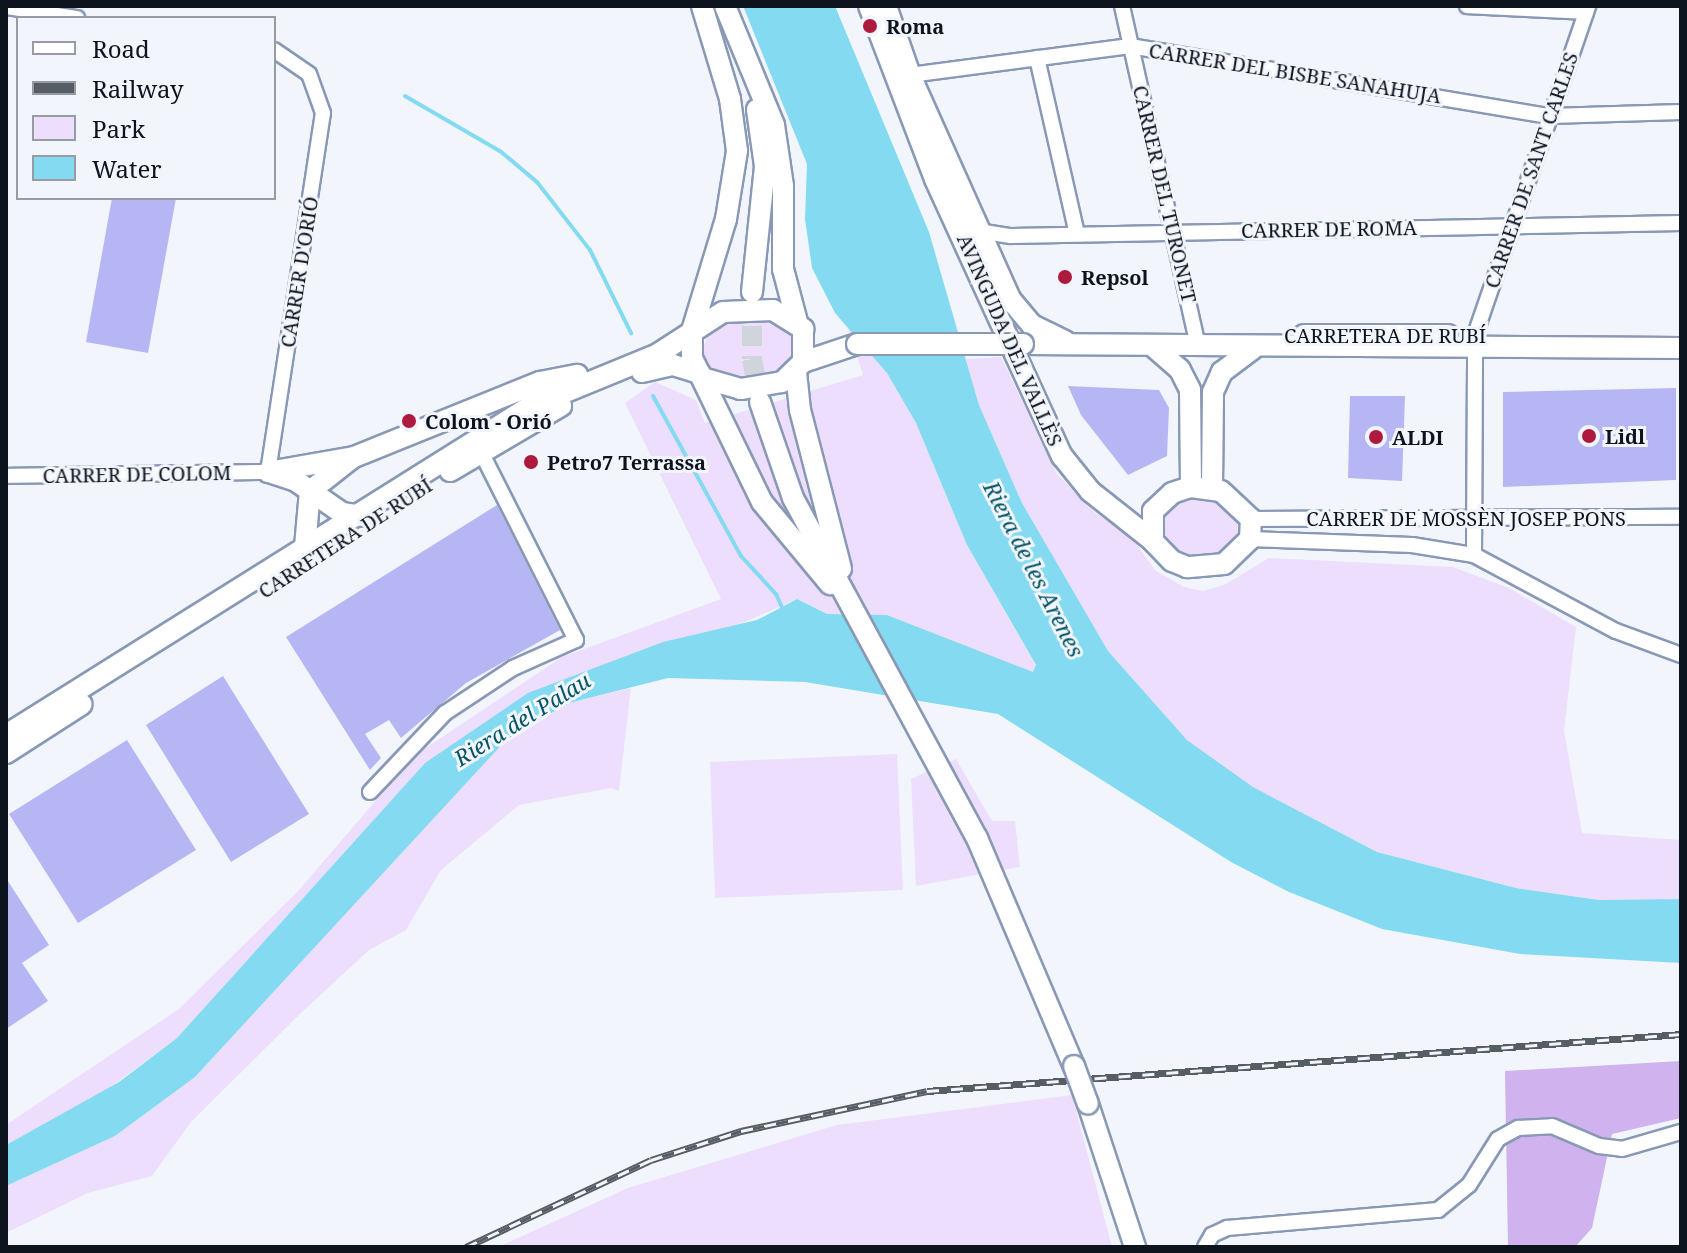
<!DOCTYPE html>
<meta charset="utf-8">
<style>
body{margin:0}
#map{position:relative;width:1687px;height:1253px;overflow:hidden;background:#f2f6fc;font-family:"Noto Serif",serif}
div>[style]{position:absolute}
.green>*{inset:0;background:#eddefd}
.forest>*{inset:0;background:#cfb2ee}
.water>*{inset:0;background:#84dbf1}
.stream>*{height:4px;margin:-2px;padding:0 2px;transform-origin:2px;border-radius:2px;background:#84dbf1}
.building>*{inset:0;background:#b6b6f5}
.secondary-tunnel>*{height:20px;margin-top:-10px;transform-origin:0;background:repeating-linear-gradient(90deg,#d0d4db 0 20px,transparent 0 30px)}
.roads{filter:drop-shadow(2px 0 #8999b5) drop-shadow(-2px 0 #8999b5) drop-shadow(0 2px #8999b5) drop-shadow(0 -2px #8999b5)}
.minor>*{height:14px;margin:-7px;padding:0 7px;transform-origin:7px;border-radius:7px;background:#fff}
.secondary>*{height:20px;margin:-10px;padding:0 10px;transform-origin:10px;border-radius:10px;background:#fff}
.rail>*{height:7px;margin-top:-3.5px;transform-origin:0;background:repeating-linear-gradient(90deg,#f2f6fc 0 12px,#575d65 0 24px);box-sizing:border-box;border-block:2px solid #575d65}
.bridges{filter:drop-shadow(2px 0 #8999b5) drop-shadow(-2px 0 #8999b5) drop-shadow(0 2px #8999b5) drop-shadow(0 -2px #8999b5)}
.secondary-bridge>*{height:20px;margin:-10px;padding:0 10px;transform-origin:10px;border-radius:10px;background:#fff}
.dots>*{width:22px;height:22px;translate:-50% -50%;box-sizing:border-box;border:4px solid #f2f6fc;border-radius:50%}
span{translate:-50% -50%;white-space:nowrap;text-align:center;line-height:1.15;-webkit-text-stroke:6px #f2f6fc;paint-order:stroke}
.poi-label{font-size:20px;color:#0e141e;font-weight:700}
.left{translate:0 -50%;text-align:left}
.street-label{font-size:20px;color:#0e141e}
.water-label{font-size:22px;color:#055564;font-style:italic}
.frame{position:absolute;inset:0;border:8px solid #0e141e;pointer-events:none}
.legend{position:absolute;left:16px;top:16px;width:260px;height:184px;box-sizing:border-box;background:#f2f6fc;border:2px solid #979ca3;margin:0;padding:10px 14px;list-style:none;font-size:24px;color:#0e141e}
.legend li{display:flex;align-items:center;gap:16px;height:40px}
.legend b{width:40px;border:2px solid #979ca3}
</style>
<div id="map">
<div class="green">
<i style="clip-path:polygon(760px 319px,785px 325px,795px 336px,794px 358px,780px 371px,749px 378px,710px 369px,702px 352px,709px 331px,733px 321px)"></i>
<i style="clip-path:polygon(848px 327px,887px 373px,916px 423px,967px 545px,1036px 666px,1033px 673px,887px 615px,827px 614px,797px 599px,425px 763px,177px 1038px,109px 1088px,6px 1145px,6px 1125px,179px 1009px,299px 890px,414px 756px,562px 657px,721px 599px,625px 403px,655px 382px,696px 400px,705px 423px,863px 375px)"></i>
<i style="clip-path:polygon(1001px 357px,1057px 474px,1094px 512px,1131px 537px,1156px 571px,1184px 587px,1203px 591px,1224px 585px,1269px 558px,1453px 567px,1509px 588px,1576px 627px,1564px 731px,1582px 833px,1681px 840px,1681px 899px,1599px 900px,1516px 888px,1377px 852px,1253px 787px,1187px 740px,1108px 651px,1022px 503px,979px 405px,966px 359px)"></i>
<i style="clip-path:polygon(1200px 496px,1217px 499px,1243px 519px,1243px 534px,1223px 555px,1192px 558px,1177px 554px,1162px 538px,1164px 513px,1178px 501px)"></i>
<i style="clip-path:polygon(631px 688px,619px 791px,611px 788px,519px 805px,441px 870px,406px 930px,369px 950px,301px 1013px,191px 1122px,152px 1176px,88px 1193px,6px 1233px,6px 1186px,115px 1136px,195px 1077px,498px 748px,569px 703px)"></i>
<i style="clip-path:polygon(897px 754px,903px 890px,715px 898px,710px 762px)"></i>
<i style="clip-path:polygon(956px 759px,992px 821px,1015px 821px,1020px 867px,916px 886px,911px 779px)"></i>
<i style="clip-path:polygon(1072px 1095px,1112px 1247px,498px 1247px,628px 1188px,837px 1125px)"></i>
</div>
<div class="forest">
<i style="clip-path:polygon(1681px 1061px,1681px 1118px,1612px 1134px,1592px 1228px,1575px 1247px,1508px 1247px,1505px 1071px)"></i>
</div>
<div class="water">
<i style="clip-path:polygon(743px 6px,835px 6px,929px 232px,979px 405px,1022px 503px,1108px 651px,1187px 740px,1253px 787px,1377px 852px,1516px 888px,1599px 900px,1681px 899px,1681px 963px,1520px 954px,1382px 929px,1289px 892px,1231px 862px,998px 714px,805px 682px,668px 678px,569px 703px,506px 740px,195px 1077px,115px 1136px,6px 1186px,6px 1145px,119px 1082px,177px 1038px,425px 763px,528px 693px,663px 642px,757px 620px,797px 599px,827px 614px,887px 615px,1033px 672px,1036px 665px,967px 545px,916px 423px,887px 373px,835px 313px,812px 268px,805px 219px,807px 164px)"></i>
</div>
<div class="stream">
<i style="left:405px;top:96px;width:110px;rotate:30.1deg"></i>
<i style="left:500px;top:151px;width:48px;rotate:40deg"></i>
<i style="left:537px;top:182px;width:86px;rotate:52.1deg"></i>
<i style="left:590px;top:250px;width:93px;rotate:63.7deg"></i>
<i style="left:653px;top:396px;width:183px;rotate:61.2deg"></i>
<i style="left:741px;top:556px;width:52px;rotate:47.4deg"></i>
<i style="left:776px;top:594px;width:20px;rotate:66deg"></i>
</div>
<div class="building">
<i style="clip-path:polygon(112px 198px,176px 198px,148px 353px,86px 342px)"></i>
<i style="clip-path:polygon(1068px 386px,1159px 390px,1169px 408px,1167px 456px,1128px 475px,1081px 415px)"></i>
<i style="clip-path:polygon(1676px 388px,1676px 480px,1503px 487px,1503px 392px)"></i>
<i style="clip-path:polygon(1350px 396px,1405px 396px,1402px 481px,1348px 478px)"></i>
<i style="clip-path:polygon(497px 505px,560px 630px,466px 683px,401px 738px,389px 720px,365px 734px,381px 758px,370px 770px,286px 637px)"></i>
<i style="clip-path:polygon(223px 676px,309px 814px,231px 862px,146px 725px)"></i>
<i style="clip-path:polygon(127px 740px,196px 850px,78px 923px,9px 814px)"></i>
<i style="clip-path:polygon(6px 878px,49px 945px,22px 963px,48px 1001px,6px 1029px)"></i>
</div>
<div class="secondary-tunnel">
<i style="left:752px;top:296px;width:63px;rotate:90deg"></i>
<i style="left:752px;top:359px;width:44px;rotate:79.5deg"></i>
</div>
<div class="roads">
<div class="minor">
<i style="left:1122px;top:6px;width:338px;rotate:77.4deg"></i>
<i style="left:1467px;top:6px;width:119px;rotate:2.9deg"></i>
<i style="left:6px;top:7px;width:72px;rotate:8.8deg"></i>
<i style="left:1037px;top:58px;width:180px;rotate:77.2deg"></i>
<i style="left:910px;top:75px;width:222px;rotate:-7.5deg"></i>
<i style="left:1130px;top:46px;width:426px;rotate:9.5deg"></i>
<i style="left:1550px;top:116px;width:131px;rotate:-1.7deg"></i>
<i style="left:978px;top:231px;width:33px;rotate:9deg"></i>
<i style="left:1011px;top:236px;width:670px;rotate:-1.11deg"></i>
<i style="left:6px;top:476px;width:262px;rotate:-0.9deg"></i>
<i style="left:268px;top:472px;width:363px;rotate:-81.3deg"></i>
<i style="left:323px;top:113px;width:41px;rotate:-109.7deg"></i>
<i style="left:309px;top:74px;width:42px;rotate:-145.6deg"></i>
<i style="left:1251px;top:519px;width:430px;rotate:-0.3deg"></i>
<i style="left:1250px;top:539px;width:162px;rotate:2.1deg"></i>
<i style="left:1412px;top:545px;width:63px;rotate:9.2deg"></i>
<i style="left:1474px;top:555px;width:161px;rotate:28.2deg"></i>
<i style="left:1616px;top:631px;width:69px;rotate:20.3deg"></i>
<i style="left:1474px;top:555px;width:220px;rotate:-89.7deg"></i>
<i style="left:1475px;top:335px;width:348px;rotate:-71deg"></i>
<i style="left:370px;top:792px;width:109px;rotate:-46.5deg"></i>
<i style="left:445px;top:713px;width:82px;rotate:-33.5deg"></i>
<i style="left:513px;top:668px;width:69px;rotate:-24deg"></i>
<i style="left:576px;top:640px;width:211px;rotate:-116.8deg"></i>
<i style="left:1205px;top:1247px;width:14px;rotate:-60deg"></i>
<i style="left:1212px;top:1235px;width:17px;rotate:-25deg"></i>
<i style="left:1227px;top:1228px;width:212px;rotate:-4.9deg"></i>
<i style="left:1438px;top:1210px;width:40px;rotate:-39deg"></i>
<i style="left:1469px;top:1185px;width:54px;rotate:-57.8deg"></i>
<i style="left:1498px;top:1139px;width:23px;rotate:-29deg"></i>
<i style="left:1518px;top:1128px;width:34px;rotate:-3deg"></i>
<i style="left:1552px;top:1126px;width:51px;rotate:23.1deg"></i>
<i style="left:1599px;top:1146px;width:23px;rotate:7deg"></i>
<i style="left:1622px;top:1149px;width:61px;rotate:-16.1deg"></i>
</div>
<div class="secondary">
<i style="left:702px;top:6px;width:97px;rotate:73.2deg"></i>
<i style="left:730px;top:99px;width:52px;rotate:82.3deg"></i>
<i style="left:737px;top:151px;width:69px;rotate:99.2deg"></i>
<i style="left:726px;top:219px;width:117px;rotate:106.9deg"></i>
<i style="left:692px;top:331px;width:27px;rotate:90deg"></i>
<i style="left:692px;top:358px;width:160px;rotate:64.1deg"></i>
<i style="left:762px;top:502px;width:107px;rotate:50.3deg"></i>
<i style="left:725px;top:6px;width:129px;rotate:67.6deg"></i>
<i style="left:774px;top:125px;width:62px;rotate:81.6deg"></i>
<i style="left:783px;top:186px;width:83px;rotate:90deg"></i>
<i style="left:783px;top:269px;width:55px;rotate:75.2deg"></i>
<i style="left:869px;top:6px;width:185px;rotate:69.1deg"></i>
<i style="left:935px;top:179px;width:305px;rotate:65.4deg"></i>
<i style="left:1062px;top:456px;width:45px;rotate:51.3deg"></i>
<i style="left:1090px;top:491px;width:80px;rotate:38.4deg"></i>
<i style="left:886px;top:6px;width:73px;rotate:70.8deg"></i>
<i style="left:910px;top:75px;width:245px;rotate:65.9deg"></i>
<i style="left:1010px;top:299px;width:34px;rotate:50deg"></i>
<i style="left:1032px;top:325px;width:37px;rotate:26deg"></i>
<i style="left:752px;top:292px;width:127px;rotate:-84.1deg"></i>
<i style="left:765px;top:166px;width:57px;rotate:-98.1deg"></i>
<i style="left:1304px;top:335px;width:144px"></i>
<i style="left:1023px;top:344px;width:658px;rotate:0.35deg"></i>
<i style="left:1155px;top:348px;width:33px;rotate:41deg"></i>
<i style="left:1180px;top:370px;width:22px;rotate:63deg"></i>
<i style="left:1190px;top:390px;width:97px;rotate:89.4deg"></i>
<i style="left:803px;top:362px;width:57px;rotate:-18.4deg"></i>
<i style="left:642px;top:372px;width:32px;rotate:-13deg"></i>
<i style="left:673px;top:365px;width:28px;rotate:17deg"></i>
<i style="left:796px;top:372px;width:38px;rotate:84deg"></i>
<i style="left:800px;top:410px;width:164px;rotate:75.5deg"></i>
<i style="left:760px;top:402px;width:102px;rotate:71deg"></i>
<i style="left:793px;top:498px;width:387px;rotate:61.6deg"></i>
<i style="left:977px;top:838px;width:248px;rotate:67deg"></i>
<i style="left:450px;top:471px;width:129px;rotate:-30.4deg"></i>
<i style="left:268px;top:472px;width:87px;rotate:-9.9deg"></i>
<i style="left:354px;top:457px;width:201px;rotate:-22deg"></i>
<i style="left:540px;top:382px;width:38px;rotate:-11deg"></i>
<i style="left:269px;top:472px;width:28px;rotate:18deg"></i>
<i style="left:296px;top:481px;width:56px;rotate:34.8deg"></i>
<i style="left:342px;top:513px;width:22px;rotate:8deg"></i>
<i style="left:1191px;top:487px;width:30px;rotate:8deg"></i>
<i style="left:1221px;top:491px;width:41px;rotate:43deg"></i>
<i style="left:1251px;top:519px;width:20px;rotate:93deg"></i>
<i style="left:1250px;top:539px;width:36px;rotate:136deg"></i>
<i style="left:1224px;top:564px;width:37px;rotate:175deg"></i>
<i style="left:1187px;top:567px;width:16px;rotate:-158deg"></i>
<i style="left:1172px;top:561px;width:28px;rotate:-134deg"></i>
<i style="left:1153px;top:541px;width:30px;rotate:-90deg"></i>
<i style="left:1153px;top:511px;width:26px;rotate:-43deg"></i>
<i style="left:1172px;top:493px;width:20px;rotate:-18deg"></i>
<i style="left:1212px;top:488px;width:96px;rotate:-89.4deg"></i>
<i style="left:1213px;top:392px;width:22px;rotate:-66deg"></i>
<i style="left:1222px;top:372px;width:39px;rotate:-37deg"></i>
<i style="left:305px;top:547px;width:56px;rotate:-84.9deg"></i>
<i style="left:310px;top:491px;width:52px;rotate:-38deg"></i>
<i style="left:6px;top:735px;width:617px;rotate:-32.09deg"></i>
<i style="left:529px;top:407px;width:139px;rotate:-22.3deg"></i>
<i style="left:658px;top:354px;width:77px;rotate:-32.9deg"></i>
<i style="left:723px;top:312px;width:50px;rotate:-2.3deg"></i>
<i style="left:773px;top:310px;width:36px;rotate:32deg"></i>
<i style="left:803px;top:329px;width:33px;rotate:90deg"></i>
<i style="left:803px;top:362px;width:29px;rotate:136deg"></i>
<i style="left:782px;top:382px;width:42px;rotate:170.3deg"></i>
<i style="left:741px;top:389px;width:37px;rotate:-164deg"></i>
<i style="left:6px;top:753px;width:90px;rotate:-32.8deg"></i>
<i style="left:1088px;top:1104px;width:151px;rotate:71.8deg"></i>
</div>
</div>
<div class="rail">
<i style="left:466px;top:1247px;width:204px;rotate:-25.2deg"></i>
<i style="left:651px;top:1160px;width:95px;rotate:-17.9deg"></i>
<i style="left:741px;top:1131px;width:190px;rotate:-12.1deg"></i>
<i style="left:927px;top:1091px;width:756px;rotate:-4.32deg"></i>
</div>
<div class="bridges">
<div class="secondary-bridge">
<i style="left:857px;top:344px;width:166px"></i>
<i style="left:1074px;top:1066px;width:40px;rotate:69.8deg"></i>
</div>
</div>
<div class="dots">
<i style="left:870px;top:26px;background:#ae1a3d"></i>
<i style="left:1065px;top:277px;background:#ae1a3d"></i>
<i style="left:409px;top:421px;background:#ae1a3d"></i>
<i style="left:1589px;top:436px;background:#ae1a3d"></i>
<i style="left:1376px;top:437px;background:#ae1a3d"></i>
<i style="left:531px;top:462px;background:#ae1a3d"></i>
</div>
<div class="poi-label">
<span class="left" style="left:886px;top:26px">Roma</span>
<span class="left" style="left:1081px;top:277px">Repsol</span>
<span class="left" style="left:425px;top:421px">Colom - Orió</span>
<span class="left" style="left:1605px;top:436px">Lidl</span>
<span class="left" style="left:1392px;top:437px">ALDI</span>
<span class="left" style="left:547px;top:462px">Petro7 Terrassa</span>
</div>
<div class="street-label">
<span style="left:1295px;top:73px;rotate:9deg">CARRER DEL BISBE SANAHUJA</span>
<span style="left:1531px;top:170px;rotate:-71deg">CARRER DE SANT CARLES</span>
<span style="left:1165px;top:194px;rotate:77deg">CARRER DEL TURONET</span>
<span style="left:1329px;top:229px;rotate:-1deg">CARRER DE ROMA</span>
<span style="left:299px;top:272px;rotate:-81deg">CARRER D'ORIÓ</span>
<span style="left:1385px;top:335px">CARRETERA DE RUBÍ</span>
<span style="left:1010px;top:340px;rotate:66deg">AVINGUDA DEL VALLÈS</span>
<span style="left:137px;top:474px;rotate:-1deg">CARRER DE COLOM</span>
<span style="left:1466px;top:518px">CARRER DE MOSSÈN JOSEP PONS</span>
<span style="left:345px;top:538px;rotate:-33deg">CARRETERA DE RUBÍ</span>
</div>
<div class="water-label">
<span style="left:1034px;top:569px;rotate:63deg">Riera de les Arenes</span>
<span style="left:522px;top:719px;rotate:-32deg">Riera del Palau</span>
</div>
<div class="frame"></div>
<ul class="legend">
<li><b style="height:10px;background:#fff"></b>Road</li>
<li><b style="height:10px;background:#575d65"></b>Railway</li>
<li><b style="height:22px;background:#eddefd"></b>Park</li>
<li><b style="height:22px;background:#84dbf1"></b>Water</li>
</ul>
</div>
